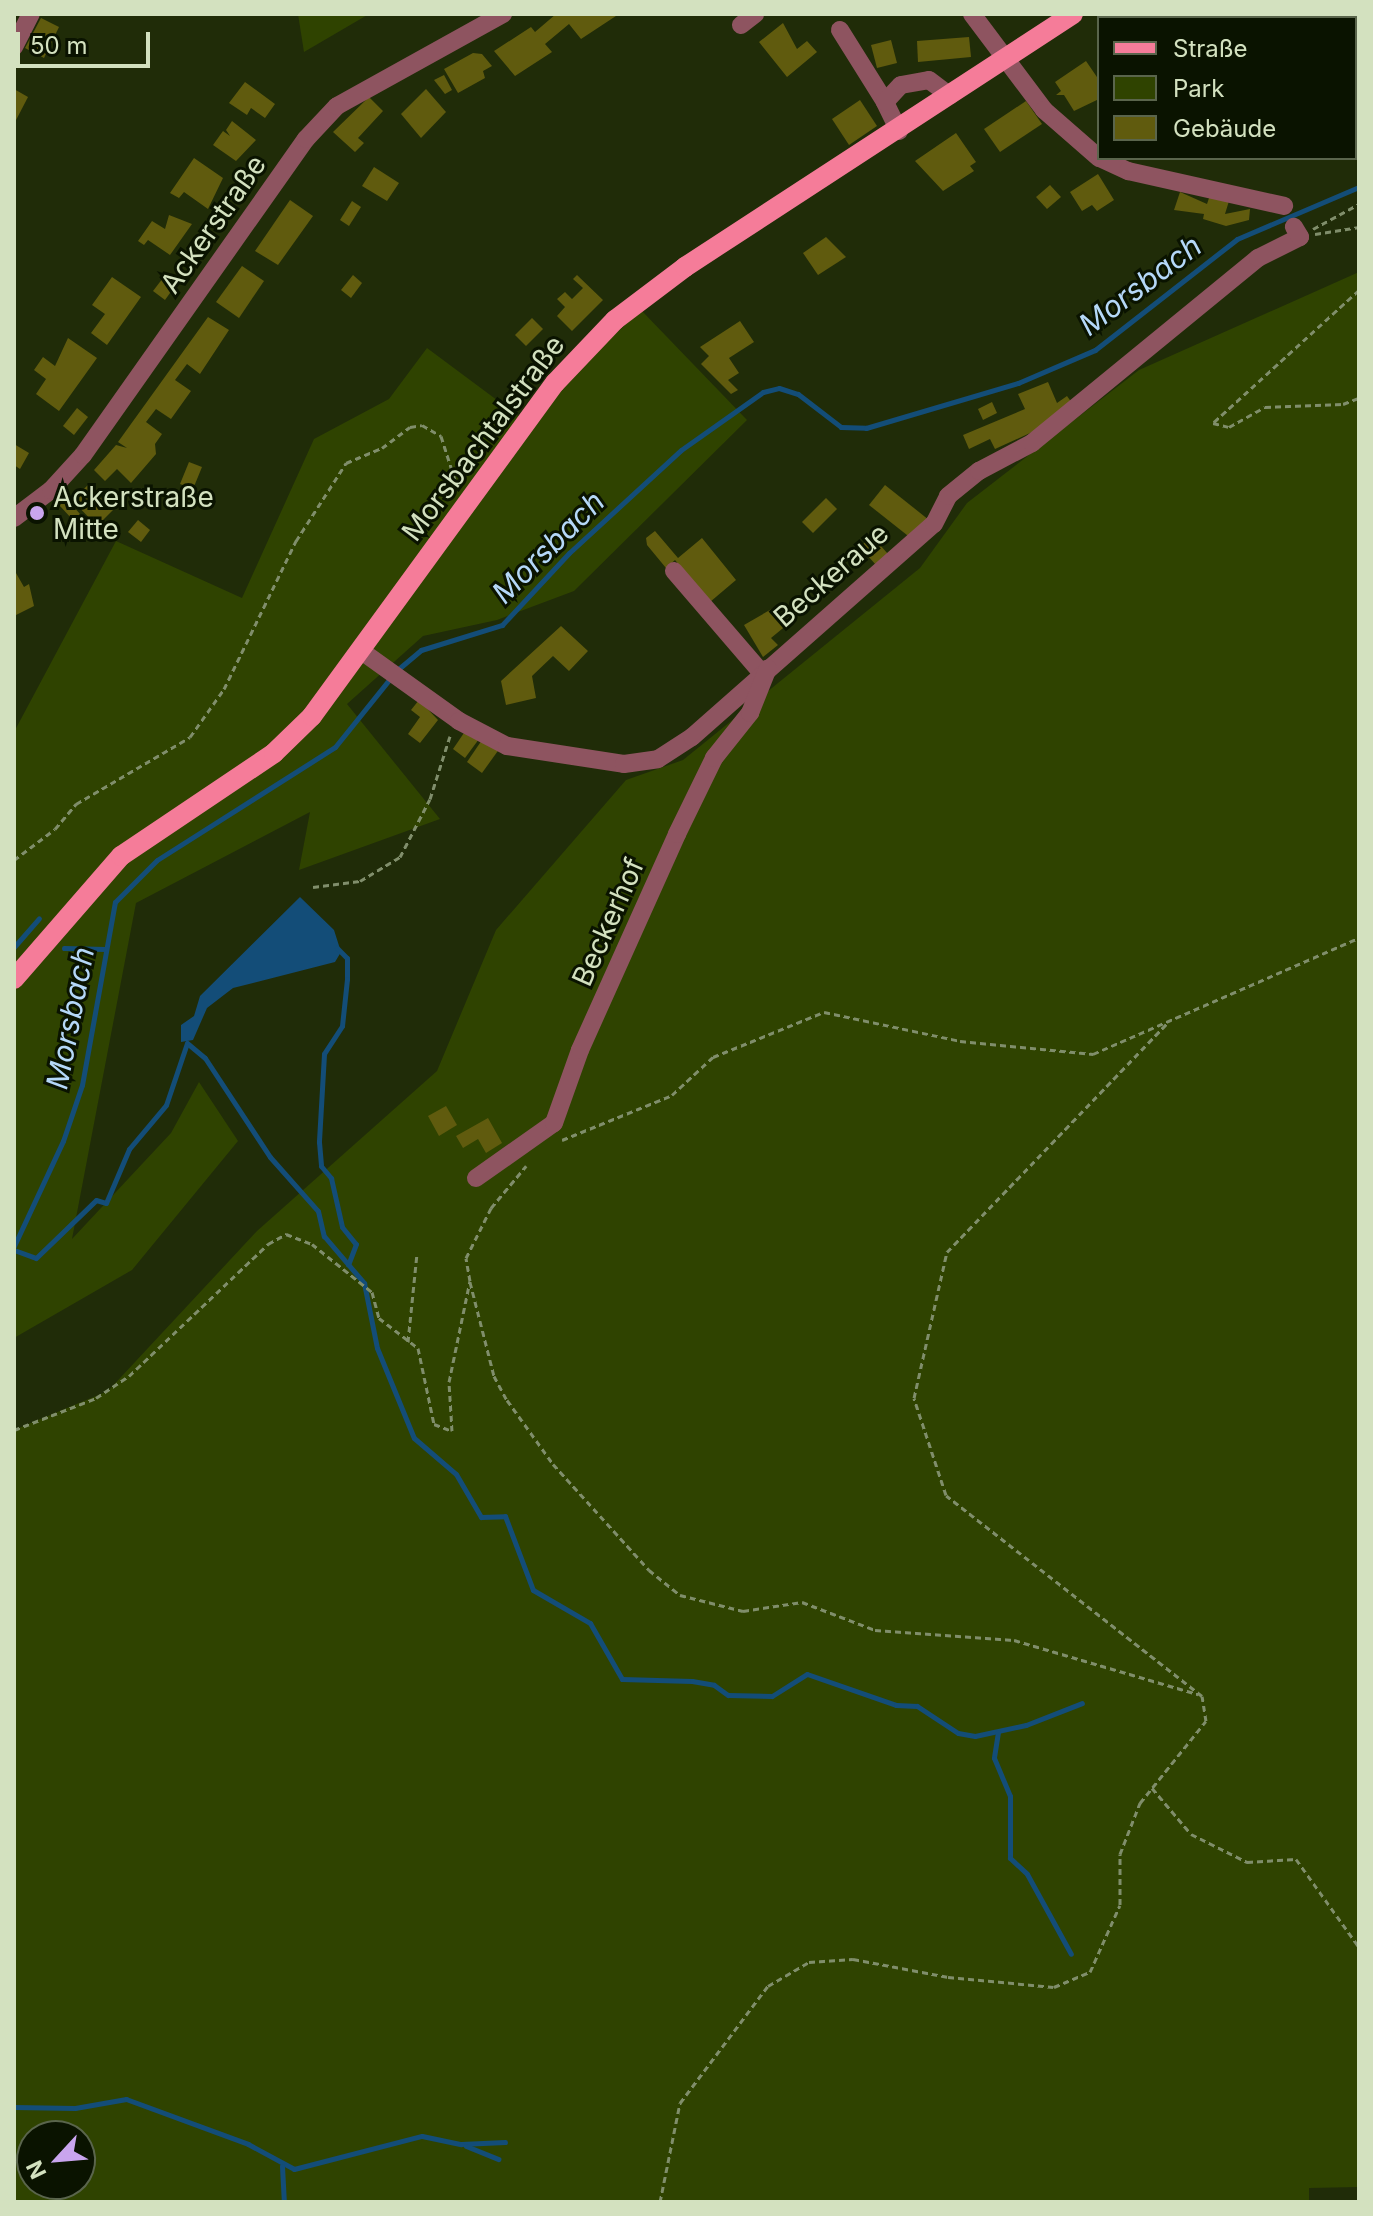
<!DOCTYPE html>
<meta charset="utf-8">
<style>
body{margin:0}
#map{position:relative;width:1373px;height:2216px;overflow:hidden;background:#202c08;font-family:Inter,sans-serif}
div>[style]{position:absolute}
.green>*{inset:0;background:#2f4300}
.water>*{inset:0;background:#134d78}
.stream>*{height:5px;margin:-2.5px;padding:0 2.5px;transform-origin:2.5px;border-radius:2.5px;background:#134d78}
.building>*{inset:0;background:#605b0e}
.path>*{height:3px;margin-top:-1.5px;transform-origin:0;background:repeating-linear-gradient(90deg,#808e6b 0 6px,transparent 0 10px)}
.minor>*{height:18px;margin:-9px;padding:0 9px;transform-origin:9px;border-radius:9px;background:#8e5460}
.major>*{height:20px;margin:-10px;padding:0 10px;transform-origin:10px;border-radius:10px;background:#f57c99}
.dots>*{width:22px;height:22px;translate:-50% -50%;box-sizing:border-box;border:4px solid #0a1300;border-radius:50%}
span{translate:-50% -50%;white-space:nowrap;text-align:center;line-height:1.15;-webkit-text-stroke:6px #0a1300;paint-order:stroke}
.street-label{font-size:28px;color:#d3e1bf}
.poi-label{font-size:28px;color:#d3e1bf}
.left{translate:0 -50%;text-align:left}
.water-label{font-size:30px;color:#b5d8f8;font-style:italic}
.frame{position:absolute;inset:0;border:16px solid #d3e1bf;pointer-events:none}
.legend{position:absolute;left:1097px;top:16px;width:260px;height:144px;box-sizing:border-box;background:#0a1300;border:2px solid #5a654c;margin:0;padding:10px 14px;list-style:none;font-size:24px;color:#d3e1bf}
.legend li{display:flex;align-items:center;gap:16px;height:40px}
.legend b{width:40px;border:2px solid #5a654c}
.north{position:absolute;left:16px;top:2120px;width:80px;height:80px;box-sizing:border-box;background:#0a1300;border:2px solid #5a654c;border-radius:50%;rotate:244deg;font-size:22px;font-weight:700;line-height:32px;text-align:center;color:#d3e1bf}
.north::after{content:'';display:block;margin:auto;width:28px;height:36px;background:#c9a5ee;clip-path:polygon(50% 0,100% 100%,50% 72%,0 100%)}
.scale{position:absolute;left:16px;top:32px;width:134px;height:36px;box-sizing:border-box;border:4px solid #d3e1bf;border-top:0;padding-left:10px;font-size:24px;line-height:28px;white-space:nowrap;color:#d3e1bf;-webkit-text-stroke:6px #0a1300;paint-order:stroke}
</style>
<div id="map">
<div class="green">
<i style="clip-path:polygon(298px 14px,369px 14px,304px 52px)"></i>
<i style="clip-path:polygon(evenodd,1359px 272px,1359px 2187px,1309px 2188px,1309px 2202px,14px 2202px,14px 1430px,108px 1391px,257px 1231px,437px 1071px,496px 930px,626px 780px,683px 760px,920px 568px,967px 503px,1139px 370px,1359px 272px,32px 2136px,80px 2136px,80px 2184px,32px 2184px,32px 2136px)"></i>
<i style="clip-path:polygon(641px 310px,747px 420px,574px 591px,497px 620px,423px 636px,347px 704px,440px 819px,299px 870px,310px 812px,136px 903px,72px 1239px,171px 1133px,199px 1082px,238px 1141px,132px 1270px,14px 1338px,14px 732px,116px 541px,242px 598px,314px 439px,389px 399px,427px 348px,533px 427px,561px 385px)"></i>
</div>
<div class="water">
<i style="clip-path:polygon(300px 897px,334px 930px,341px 952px,335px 962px,233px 988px,207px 1008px,193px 1040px,181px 1042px,181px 1025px,194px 1016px,200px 996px)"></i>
</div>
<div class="stream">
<i style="left:14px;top:947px;width:38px;rotate:-49deg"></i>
<i style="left:64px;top:948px;width:41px;rotate:1.4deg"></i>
<i style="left:337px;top:948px;width:14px;rotate:45deg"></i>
<i style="left:347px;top:958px;width:21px;rotate:90deg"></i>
<i style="left:347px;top:979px;width:47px;rotate:96.1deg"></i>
<i style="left:342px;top:1026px;width:33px;rotate:123deg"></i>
<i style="left:324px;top:1054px;width:88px;rotate:93.3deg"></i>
<i style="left:319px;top:1142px;width:24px;rotate:85deg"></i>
<i style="left:321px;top:1166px;width:16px;rotate:50deg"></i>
<i style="left:331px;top:1178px;width:50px;rotate:77.3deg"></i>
<i style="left:342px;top:1227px;width:22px;rotate:51deg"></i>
<i style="left:356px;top:1244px;width:22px;rotate:111deg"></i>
<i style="left:14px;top:1246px;width:116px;rotate:-65deg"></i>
<i style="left:63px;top:1141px;width:59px;rotate:-71.3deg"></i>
<i style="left:82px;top:1085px;width:186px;rotate:-79.8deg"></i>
<i style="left:115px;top:902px;width:59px;rotate:-45deg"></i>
<i style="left:157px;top:860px;width:211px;rotate:-32.4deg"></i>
<i style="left:335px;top:747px;width:97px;rotate:-51.2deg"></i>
<i style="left:396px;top:671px;width:33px;rotate:-40deg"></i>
<i style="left:421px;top:650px;width:85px;rotate:-17.2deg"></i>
<i style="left:502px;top:625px;width:98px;rotate:-47.1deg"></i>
<i style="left:569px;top:553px;width:152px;rotate:-42.6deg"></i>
<i style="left:681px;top:450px;width:100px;rotate:-35.3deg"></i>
<i style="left:763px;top:392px;width:16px;rotate:-14deg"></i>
<i style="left:779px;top:388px;width:20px;rotate:18deg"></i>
<i style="left:798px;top:394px;width:54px;rotate:37.5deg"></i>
<i style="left:841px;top:427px;width:25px;rotate:2deg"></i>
<i style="left:866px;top:428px;width:159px;rotate:-16.5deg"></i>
<i style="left:1018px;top:383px;width:84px;rotate:-23.2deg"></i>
<i style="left:1095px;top:350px;width:180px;rotate:-38deg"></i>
<i style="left:1237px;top:239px;width:133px;rotate:-23.1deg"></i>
<i style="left:14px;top:1250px;width:23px;rotate:20deg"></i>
<i style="left:36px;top:1258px;width:83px;rotate:-44deg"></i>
<i style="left:96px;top:1200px;width:10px;rotate:17deg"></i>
<i style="left:106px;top:1203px;width:59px;rotate:-66.9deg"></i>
<i style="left:129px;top:1149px;width:57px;rotate:-49.9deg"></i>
<i style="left:166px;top:1105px;width:65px;rotate:-71.3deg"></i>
<i style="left:187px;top:1043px;width:23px;rotate:40deg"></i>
<i style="left:205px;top:1058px;width:118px;rotate:56.7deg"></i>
<i style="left:270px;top:1157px;width:72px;rotate:48.4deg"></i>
<i style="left:318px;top:1211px;width:26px;rotate:77deg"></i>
<i style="left:324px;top:1236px;width:62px;rotate:49.6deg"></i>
<i style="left:364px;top:1283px;width:66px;rotate:78.7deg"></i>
<i style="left:377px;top:1348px;width:97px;rotate:67.7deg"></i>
<i style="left:414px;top:1438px;width:55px;rotate:40.6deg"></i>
<i style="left:456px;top:1474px;width:50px;rotate:59.8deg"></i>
<i style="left:481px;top:1517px;width:24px;rotate:-2deg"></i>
<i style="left:505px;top:1516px;width:79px;rotate:69.3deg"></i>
<i style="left:533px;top:1590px;width:66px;rotate:30.1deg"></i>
<i style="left:590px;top:1623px;width:64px;rotate:60.3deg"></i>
<i style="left:622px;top:1679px;width:70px;rotate:1.6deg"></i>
<i style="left:692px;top:1681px;width:22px;rotate:10deg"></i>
<i style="left:714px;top:1685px;width:17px;rotate:36deg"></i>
<i style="left:728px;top:1695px;width:44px;rotate:1.3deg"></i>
<i style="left:772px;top:1696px;width:41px;rotate:-32.2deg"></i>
<i style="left:807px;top:1674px;width:94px;rotate:19.2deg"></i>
<i style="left:896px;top:1705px;width:21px;rotate:3deg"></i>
<i style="left:917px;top:1706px;width:49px;rotate:33.4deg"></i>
<i style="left:958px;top:1733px;width:17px;rotate:10deg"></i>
<i style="left:975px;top:1736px;width:52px;rotate:-12.2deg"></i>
<i style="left:1026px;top:1725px;width:60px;rotate:-21.4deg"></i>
<i style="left:998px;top:1732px;width:26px;rotate:99deg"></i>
<i style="left:994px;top:1758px;width:41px;rotate:67.2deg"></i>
<i style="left:1010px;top:1796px;width:62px;rotate:90deg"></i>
<i style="left:1010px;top:1858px;width:23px;rotate:43deg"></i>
<i style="left:1027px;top:1874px;width:91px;rotate:61.2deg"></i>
<i style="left:14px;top:2107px;width:61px;rotate:0.9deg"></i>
<i style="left:75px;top:2108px;width:52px;rotate:-10deg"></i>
<i style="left:126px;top:2099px;width:130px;rotate:20.2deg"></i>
<i style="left:248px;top:2144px;width:52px;rotate:28.5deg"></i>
<i style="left:294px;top:2169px;width:132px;rotate:-14.5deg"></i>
<i style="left:422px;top:2136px;width:40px;rotate:12deg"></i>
<i style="left:461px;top:2144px;width:44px;rotate:-2.6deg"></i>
<i style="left:466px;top:2146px;width:35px;rotate:22deg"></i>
<i style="left:282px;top:2166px;width:36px;rotate:87deg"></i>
</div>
<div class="building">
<i style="clip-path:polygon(556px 14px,619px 14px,581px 39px,569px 24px,545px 44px,552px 52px,515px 76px,494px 51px,531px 27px,535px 32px)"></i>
<i style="clip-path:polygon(1235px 14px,1281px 14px,1276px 18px)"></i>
<i style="clip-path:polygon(41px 18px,59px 27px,44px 58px,25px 48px)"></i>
<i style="clip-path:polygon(783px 23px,797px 49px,807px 41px,817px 52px,787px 77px,759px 42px)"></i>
<i style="clip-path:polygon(969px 37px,971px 57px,918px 62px,917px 41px)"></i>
<i style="clip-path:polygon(891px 40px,897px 63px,877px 68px,871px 45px)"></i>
<i style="clip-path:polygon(473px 53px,482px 54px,492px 66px,483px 71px,485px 78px,458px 93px,444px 69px)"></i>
<i style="clip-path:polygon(1086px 61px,1099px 80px,1099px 99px,1074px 111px,1064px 95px,1056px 95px,1061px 91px,1055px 82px)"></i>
<i style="clip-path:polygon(444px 75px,452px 90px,445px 94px,434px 80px)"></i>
<i style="clip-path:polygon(245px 82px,275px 104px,265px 118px,251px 108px,247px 115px,229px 103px)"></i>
<i style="clip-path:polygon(14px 89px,28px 97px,14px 124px)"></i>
<i style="clip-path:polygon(426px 89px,446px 112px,421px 138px,401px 114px)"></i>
<i style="clip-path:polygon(369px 97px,383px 111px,358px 138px,364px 143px,355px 152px,333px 132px)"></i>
<i style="clip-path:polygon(860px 100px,877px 126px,849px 145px,832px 119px)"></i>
<i style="clip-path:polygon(1026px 101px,1042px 124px,1000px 152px,984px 129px)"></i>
<i style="clip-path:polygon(232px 121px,256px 140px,236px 161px,213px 145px,223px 131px,230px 136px,226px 130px)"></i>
<i style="clip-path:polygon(956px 133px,976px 162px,970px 166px,974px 171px,943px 191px,915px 161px)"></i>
<i style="clip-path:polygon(194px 158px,223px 178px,208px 209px,184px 192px,179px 198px,170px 193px)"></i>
<i style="clip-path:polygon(374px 167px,399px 183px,387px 201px,362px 186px)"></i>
<i style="clip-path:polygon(1098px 174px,1114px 200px,1097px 211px,1092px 205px,1082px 211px,1070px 192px)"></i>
<i style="clip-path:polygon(1050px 185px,1061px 197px,1047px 209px,1036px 197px)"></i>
<i style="clip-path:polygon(1180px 192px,1207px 204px,1210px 195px,1229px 201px,1225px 214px,1250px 209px,1249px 220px,1226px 226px,1203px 219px,1204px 214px,1174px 210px)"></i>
<i style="clip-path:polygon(290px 200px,313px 216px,278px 265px,255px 251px)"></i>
<i style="clip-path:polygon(352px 201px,361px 207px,349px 226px,340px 220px)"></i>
<i style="clip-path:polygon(169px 215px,192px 224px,170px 255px,148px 240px,144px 245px,138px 241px,152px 221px,165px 229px)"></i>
<i style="clip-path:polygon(826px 237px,846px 257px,818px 275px,803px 253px)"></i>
<i style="clip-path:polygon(242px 266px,264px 281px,239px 318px,216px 302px)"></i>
<i style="clip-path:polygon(353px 275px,362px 283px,351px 298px,341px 290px)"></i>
<i style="clip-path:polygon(577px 275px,603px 300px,572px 331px,557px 316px,565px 307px,557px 299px,565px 292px,572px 299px,583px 288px,573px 279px)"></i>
<i style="clip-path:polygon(112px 277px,141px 297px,107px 345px,91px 333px,105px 314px,92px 305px)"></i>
<i style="clip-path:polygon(163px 278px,175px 286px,165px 300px,153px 291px)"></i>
<i style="clip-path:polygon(208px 317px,229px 330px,200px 374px,187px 364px,175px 380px,191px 391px,171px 419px,156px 409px,146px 422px,162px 434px,155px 444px,156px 454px,131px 483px,117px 469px,105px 481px,94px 470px,116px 445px,127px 448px,118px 442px)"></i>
<i style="clip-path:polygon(532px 318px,543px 329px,526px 346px,515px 335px)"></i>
<i style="clip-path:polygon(740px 321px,754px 342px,729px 358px,739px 373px,728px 380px,738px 390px,731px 394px,701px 364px,709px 356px,700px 347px)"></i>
<i style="clip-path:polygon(68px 338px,97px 358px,59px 411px,36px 394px,46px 379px,34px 370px,43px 357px,55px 366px)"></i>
<i style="clip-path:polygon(1048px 382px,1057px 403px,1067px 396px,1072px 403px,1041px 428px,995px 449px,990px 439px,969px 449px,963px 435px,1025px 409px,1018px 394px)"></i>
<i style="clip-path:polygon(992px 402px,997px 413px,983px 420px,978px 409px)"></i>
<i style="clip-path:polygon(77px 408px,88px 417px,74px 435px,63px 426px)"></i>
<i style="clip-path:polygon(14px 444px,29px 453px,20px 469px,14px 465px)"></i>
<i style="clip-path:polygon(189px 462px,202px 467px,193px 489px,180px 484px)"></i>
<i style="clip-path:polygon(88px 485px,113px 510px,97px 526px,72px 500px)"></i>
<i style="clip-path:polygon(885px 485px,929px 520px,912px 539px,869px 505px)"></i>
<i style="clip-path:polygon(66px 498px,80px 514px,73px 520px,59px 505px)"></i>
<i style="clip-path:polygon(826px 498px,837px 509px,813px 533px,802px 522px)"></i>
<i style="clip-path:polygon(138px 520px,150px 530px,141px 542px,128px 532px)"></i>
<i style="clip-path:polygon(655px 531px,678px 558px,702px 538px,736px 580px,710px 602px,675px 560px,666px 568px,647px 545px,646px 538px)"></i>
<i style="clip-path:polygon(872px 536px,888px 554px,876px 565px,867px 555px,859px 563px,852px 554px)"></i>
<i style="clip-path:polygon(16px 573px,24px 587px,29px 584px,34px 606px,14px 616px)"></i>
<i style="clip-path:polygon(775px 607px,788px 624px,771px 638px,778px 645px,763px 657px,744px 625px)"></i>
<i style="clip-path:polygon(561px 626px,588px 651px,569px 671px,553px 656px,532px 676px,536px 698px,506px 705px,501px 681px)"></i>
<i style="clip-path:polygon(419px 700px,438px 720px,420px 743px,408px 734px,420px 717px,411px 710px)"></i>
<i style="clip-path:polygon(466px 730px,479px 739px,465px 758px,453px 749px)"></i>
<i style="clip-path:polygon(484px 737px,500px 748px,482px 773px,467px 762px)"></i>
<i style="clip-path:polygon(446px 1106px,457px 1125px,439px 1136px,428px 1116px)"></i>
<i style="clip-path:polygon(488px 1118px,502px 1143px,486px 1153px,478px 1139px,463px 1148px,456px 1136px)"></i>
</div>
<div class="path">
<i style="left:1313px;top:229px;width:52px;rotate:-28.5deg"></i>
<i style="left:1315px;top:234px;width:45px;rotate:-9deg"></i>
<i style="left:1359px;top:290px;width:197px;rotate:137.7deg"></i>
<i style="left:1213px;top:423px;width:16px;rotate:14deg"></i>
<i style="left:1229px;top:427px;width:41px;rotate:-29.1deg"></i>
<i style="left:1265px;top:407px;width:78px;rotate:-2.2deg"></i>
<i style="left:1343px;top:404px;width:17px;rotate:-21deg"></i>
<i style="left:14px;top:860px;width:51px;rotate:-37.1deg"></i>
<i style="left:55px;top:829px;width:33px;rotate:-50deg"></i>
<i style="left:76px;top:804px;width:132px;rotate:-30.4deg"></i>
<i style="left:190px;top:737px;width:59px;rotate:-54.7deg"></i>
<i style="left:224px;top:689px;width:165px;rotate:-64.1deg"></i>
<i style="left:296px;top:541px;width:93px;rotate:-57.3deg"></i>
<i style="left:346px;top:463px;width:39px;rotate:-23deg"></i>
<i style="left:382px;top:448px;width:35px;rotate:-37deg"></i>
<i style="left:410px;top:427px;width:12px;rotate:-9deg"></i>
<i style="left:422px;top:425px;width:22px;rotate:30deg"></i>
<i style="left:441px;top:436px;width:52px;rotate:72.3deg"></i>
<i style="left:313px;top:887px;width:47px;rotate:-7.3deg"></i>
<i style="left:360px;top:881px;width:47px;rotate:-31deg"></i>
<i style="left:400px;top:857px;width:65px;rotate:-62.7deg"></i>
<i style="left:430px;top:799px;width:66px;rotate:-72.4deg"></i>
<i style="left:562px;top:1140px;width:119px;rotate:-22.2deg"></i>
<i style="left:672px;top:1095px;width:56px;rotate:-42.8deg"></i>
<i style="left:713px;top:1057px;width:120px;rotate:-22.1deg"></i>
<i style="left:824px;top:1012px;width:139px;rotate:12deg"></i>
<i style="left:960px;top:1041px;width:134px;rotate:5.6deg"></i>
<i style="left:1093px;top:1054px;width:290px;rotate:-23.6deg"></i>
<i style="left:470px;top:1282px;width:97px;rotate:75.7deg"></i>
<i style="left:494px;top:1376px;width:27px;rotate:62deg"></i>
<i style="left:507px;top:1400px;width:79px;rotate:54.3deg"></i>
<i style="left:553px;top:1464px;width:143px;rotate:47.8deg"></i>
<i style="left:649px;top:1570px;width:40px;rotate:39deg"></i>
<i style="left:680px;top:1595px;width:65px;rotate:14.3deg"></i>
<i style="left:743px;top:1611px;width:60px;rotate:-8.7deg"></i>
<i style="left:802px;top:1602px;width:78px;rotate:21deg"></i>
<i style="left:875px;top:1630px;width:139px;rotate:4.1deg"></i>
<i style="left:1014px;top:1640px;width:192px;rotate:16.4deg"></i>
<i style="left:408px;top:1342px;width:88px;rotate:-84.2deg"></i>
<i style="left:14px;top:1430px;width:88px;rotate:-21.3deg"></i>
<i style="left:96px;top:1398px;width:40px;rotate:-34deg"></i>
<i style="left:129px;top:1376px;width:192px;rotate:-43.5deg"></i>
<i style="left:268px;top:1244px;width:21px;rotate:-29deg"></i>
<i style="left:286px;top:1234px;width:28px;rotate:21deg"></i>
<i style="left:312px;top:1244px;width:77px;rotate:38.7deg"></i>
<i style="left:372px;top:1292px;width:27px;rotate:75deg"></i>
<i style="left:379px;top:1318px;width:49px;rotate:37.6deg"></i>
<i style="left:418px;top:1348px;width:78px;rotate:78.1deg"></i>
<i style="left:434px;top:1424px;width:19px;rotate:21deg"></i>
<i style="left:452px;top:1431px;width:49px;rotate:-93.5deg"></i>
<i style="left:449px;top:1382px;width:103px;rotate:-78.3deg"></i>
<i style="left:470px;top:1281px;width:23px;rotate:-100deg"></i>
<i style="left:466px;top:1258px;width:56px;rotate:-63.4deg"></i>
<i style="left:491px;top:1208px;width:55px;rotate:-50.2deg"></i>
<i style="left:1152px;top:1788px;width:60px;rotate:49.7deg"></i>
<i style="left:1191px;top:1834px;width:63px;rotate:26.6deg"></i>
<i style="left:1247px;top:1862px;width:49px;rotate:-3.5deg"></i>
<i style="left:1296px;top:1859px;width:108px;rotate:54.4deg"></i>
<i style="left:660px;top:2202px;width:101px;rotate:-78.6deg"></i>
<i style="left:680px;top:2103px;width:146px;rotate:-53.1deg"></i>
<i style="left:768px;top:1986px;width:48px;rotate:-30.3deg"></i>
<i style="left:809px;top:1962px;width:44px;rotate:-3.9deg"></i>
<i style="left:853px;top:1959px;width:97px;rotate:10.7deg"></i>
<i style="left:948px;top:1977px;width:106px;rotate:5.4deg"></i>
<i style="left:1054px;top:1987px;width:39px;rotate:-23deg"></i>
<i style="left:1090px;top:1972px;width:73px;rotate:-65.9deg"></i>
<i style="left:1120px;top:1905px;width:51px;rotate:-90deg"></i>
<i style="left:1120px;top:1854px;width:55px;rotate:-68.6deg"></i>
<i style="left:1140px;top:1803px;width:105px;rotate:-51.2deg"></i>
<i style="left:1206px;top:1721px;width:25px;rotate:-99deg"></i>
<i style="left:1202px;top:1696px;width:325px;rotate:-141.9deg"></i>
<i style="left:946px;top:1495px;width:102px;rotate:-108.3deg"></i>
<i style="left:914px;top:1398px;width:150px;rotate:-77.3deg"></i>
<i style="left:947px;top:1252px;width:319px;rotate:-46.1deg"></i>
</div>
<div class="minor">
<i style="left:972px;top:14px;width:120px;rotate:53.1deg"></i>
<i style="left:1044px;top:110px;width:73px;rotate:41.1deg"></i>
<i style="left:741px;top:25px;width:18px;rotate:-38deg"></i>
<i style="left:840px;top:30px;width:85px;rotate:58deg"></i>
<i style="left:14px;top:47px;width:37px;rotate:-63deg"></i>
<i style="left:899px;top:131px;width:32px;rotate:-116deg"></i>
<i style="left:885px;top:102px;width:23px;rotate:-47deg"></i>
<i style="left:901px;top:85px;width:28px;rotate:-10deg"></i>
<i style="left:929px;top:80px;width:26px;rotate:37deg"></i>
<i style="left:1100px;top:158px;width:31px;rotate:25deg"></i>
<i style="left:1128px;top:171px;width:160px;rotate:12.6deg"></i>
<i style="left:14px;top:518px;width:46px;rotate:-37.1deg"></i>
<i style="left:51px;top:490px;width:47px;rotate:-47.6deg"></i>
<i style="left:83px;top:455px;width:387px;rotate:-54.8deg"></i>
<i style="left:306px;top:139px;width:45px;rotate:-46.8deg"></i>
<i style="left:337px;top:106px;width:190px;rotate:-29deg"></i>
<i style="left:674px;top:571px;width:133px;rotate:49.3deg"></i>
<i style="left:360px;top:650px;width:122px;rotate:35.6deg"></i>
<i style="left:459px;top:721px;width:54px;rotate:27.5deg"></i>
<i style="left:507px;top:746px;width:118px;rotate:8.7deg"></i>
<i style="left:624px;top:764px;width:34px;rotate:-8deg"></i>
<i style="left:658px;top:759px;width:40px;rotate:-32.9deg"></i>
<i style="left:692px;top:737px;width:322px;rotate:-41.4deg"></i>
<i style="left:934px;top:524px;width:31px;rotate:-63deg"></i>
<i style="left:948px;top:496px;width:40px;rotate:-39deg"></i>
<i style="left:979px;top:471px;width:60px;rotate:-27.8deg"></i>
<i style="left:1032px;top:443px;width:292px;rotate:-39.3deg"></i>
<i style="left:1258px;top:258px;width:47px;rotate:-26.6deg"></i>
<i style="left:1300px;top:237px;width:12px;rotate:-121deg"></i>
<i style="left:476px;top:1178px;width:95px;rotate:-35.2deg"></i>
<i style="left:554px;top:1123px;width:77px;rotate:-70.4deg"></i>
<i style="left:580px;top:1050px;width:237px;rotate:-65.8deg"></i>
<i style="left:677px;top:834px;width:85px;rotate:-64deg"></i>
<i style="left:714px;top:758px;width:58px;rotate:-51.3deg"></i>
<i style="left:750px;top:713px;width:48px;rotate:-68.2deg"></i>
</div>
<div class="major">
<i style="left:14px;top:979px;width:163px;rotate:-49deg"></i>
<i style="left:121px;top:856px;width:184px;rotate:-33.9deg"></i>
<i style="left:274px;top:753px;width:53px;rotate:-44.2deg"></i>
<i style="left:312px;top:716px;width:412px;rotate:-53.9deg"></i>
<i style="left:555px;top:383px;width:87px;rotate:-46.4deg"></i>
<i style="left:615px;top:320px;width:88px;rotate:-37.1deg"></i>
<i style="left:685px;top:267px;width:463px;rotate:-33.1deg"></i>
</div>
<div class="dots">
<i style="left:37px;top:513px;background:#c9a5ee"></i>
</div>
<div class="street-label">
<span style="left:213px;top:224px;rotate:-55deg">Ackerstraße</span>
<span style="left:483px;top:438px;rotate:-53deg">Morsbachtalstraße</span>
<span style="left:831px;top:575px;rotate:-41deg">Beckeraue</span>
<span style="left:608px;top:922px;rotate:-66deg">Beckerhof</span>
</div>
<div class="poi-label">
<span class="left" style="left:53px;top:513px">Ackerstraße<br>Mitte</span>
</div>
<div class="water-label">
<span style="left:1140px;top:285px;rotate:-37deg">Morsbach</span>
<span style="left:548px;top:547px;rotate:-45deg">Morsbach</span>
<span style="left:70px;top:1018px;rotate:-79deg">Morsbach</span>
</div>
<div class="frame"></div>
<ul class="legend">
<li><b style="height:10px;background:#f57c99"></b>Straße</li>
<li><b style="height:22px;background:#2f4300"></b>Park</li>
<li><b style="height:22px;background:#605b0e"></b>Gebäude</li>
</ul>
<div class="north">N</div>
<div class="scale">50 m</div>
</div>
